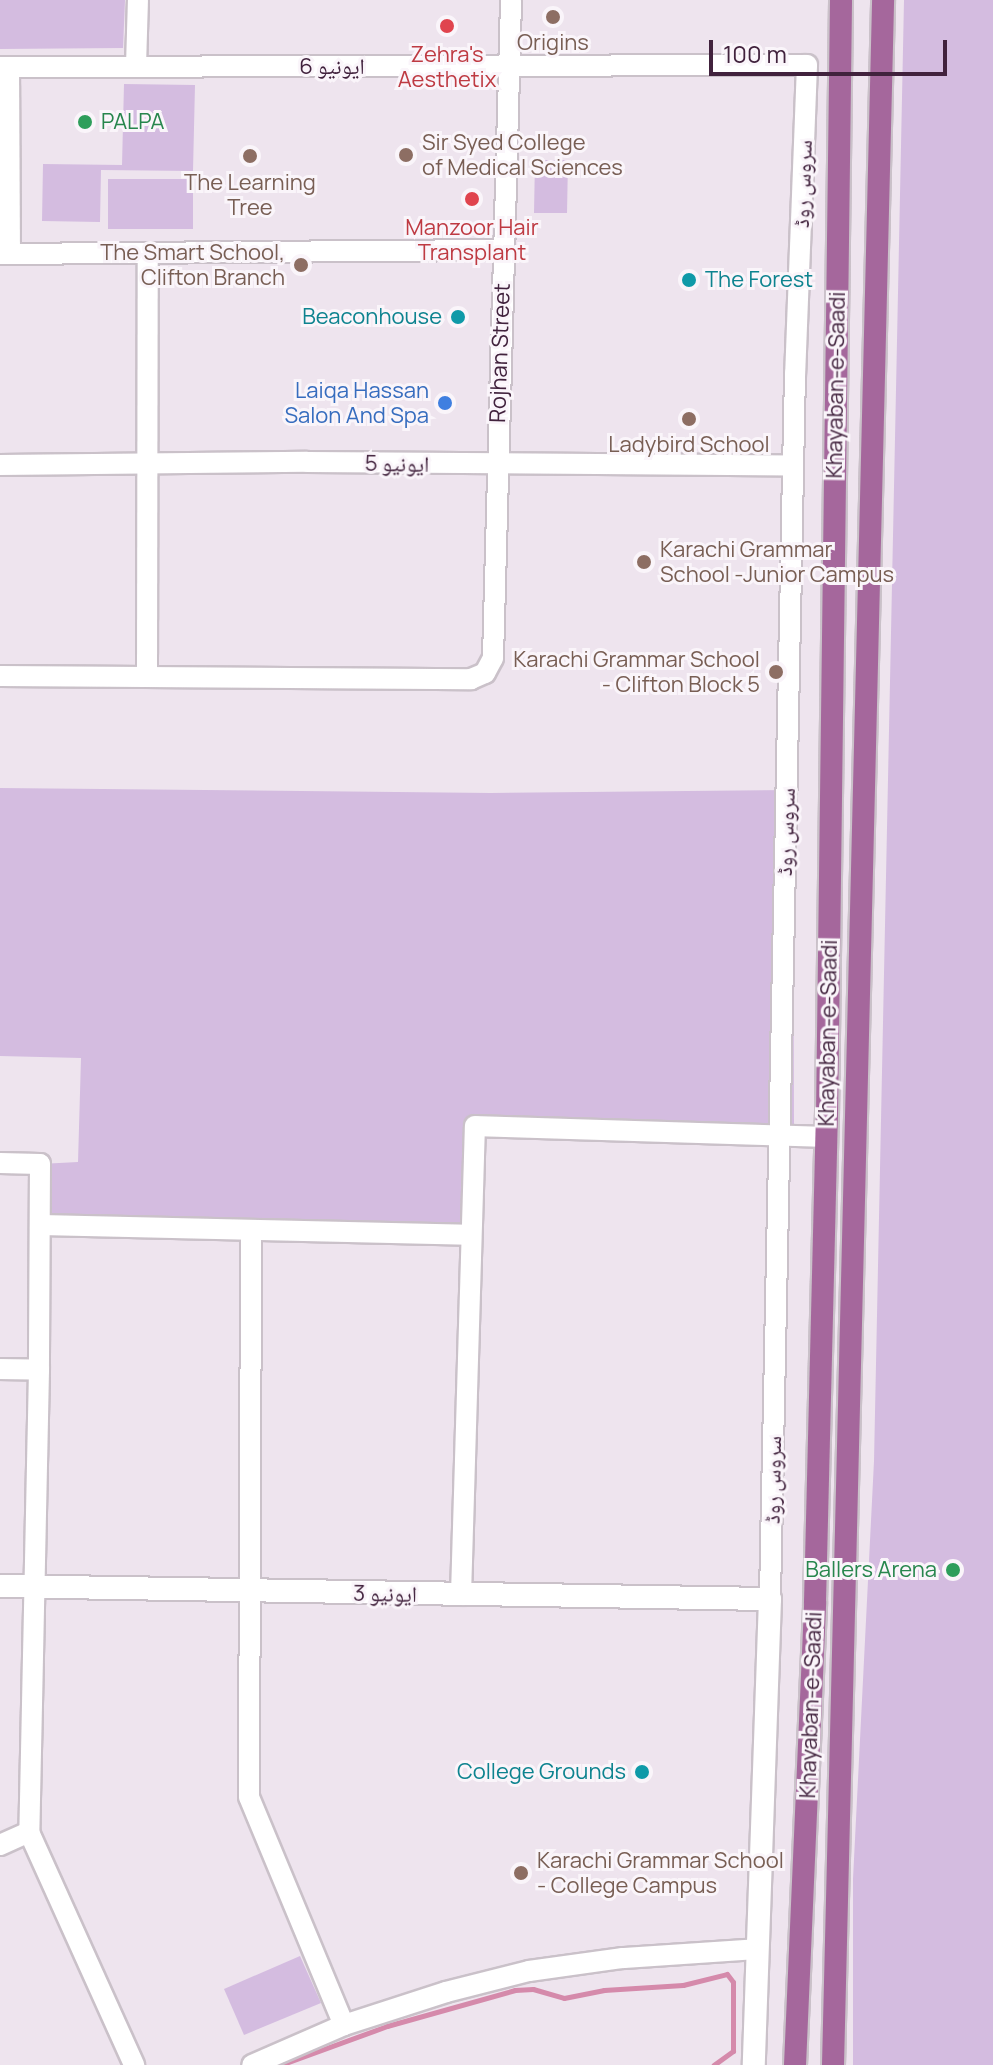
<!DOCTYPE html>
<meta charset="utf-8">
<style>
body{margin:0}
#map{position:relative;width:993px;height:2065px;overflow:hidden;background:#eee4ee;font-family:Manrope,"Noto Naskh Arabic",sans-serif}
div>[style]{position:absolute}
.green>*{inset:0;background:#d4bce0}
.stream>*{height:5px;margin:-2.5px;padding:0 2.5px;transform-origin:2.5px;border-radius:2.5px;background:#d58aab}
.roads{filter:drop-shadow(2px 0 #cac1c9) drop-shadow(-2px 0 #cac1c9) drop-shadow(0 2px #cac1c9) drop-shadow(0 -2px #cac1c9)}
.minor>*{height:20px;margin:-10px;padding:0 10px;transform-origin:10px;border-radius:10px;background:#fff}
.tertiary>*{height:22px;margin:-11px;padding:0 11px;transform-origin:11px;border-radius:11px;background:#fff}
.primary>*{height:22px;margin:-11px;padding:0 11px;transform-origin:11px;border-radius:11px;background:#a5679c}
.dots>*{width:22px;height:22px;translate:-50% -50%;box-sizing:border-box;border:4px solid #faf5fa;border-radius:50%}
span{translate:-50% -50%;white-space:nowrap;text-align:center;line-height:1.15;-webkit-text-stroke:6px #faf5fa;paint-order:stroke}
.education-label{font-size:22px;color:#785e54}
.left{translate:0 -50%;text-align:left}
.right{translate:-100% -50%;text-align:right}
.health-label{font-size:22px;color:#be3a42}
.street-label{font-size:22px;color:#41223d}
.leisure-label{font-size:22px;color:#27864d}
.culture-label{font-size:22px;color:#0d838f}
.shop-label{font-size:22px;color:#366cbe}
.scale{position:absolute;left:709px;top:40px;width:238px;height:36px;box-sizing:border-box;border:4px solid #41223d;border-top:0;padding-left:10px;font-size:24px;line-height:28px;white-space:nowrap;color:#41223d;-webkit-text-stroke:6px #faf5fa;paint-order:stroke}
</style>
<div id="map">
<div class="green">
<i style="clip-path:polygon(0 0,125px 0,123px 48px,0 49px)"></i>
<i style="clip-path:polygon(904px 0,993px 0,993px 2065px,853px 2065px,853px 1879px,874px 1461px)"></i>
<i style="clip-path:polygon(124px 84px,195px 85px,193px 171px,101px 170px,100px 222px,42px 221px,43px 164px,122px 165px)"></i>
<i style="clip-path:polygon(535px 160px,568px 160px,567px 213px,534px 213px)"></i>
<i style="clip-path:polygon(108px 179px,193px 179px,193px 229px,108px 229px)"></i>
<i style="clip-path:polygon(0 788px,491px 793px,793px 790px,794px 1127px,475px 1126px,469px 1235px,40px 1225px,40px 1164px,78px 1162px,81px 1058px,0 1056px)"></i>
<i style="clip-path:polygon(300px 1956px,321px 2003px,244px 2035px,224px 1989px)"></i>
</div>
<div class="stream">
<i style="left:280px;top:2065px;width:114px;rotate:-20deg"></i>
<i style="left:387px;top:2026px;width:133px;rotate:-15.7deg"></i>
<i style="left:515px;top:1990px;width:18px;rotate:-3deg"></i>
<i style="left:533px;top:1989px;width:32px;rotate:16deg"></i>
<i style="left:564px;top:1998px;width:41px;rotate:-11.3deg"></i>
<i style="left:604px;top:1990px;width:79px;rotate:-3.6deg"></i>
<i style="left:683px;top:1985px;width:45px;rotate:-14deg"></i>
<i style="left:727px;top:1974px;width:10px;rotate:53deg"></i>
<i style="left:733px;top:1982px;width:69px;rotate:90deg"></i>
<i style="left:733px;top:2051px;width:24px;rotate:144deg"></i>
</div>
<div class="roads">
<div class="minor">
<i style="left:136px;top:66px;width:66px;rotate:-88.3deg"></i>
<i style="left:0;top:67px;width:807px;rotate:-0.14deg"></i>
<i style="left:807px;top:65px;width:308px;rotate:92.2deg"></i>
<i style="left:795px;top:373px;width:1226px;rotate:91.17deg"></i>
<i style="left:9px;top:67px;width:187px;rotate:89.7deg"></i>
<i style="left:0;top:254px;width:503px;rotate:-0.46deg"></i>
<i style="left:0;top:465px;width:307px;rotate:-0.6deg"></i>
<i style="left:307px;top:462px;width:486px;rotate:0.4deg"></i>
<i style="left:147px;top:675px;width:422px;rotate:-89.9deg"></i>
<i style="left:0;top:676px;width:471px;rotate:0.4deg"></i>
<i style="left:471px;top:679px;width:15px;rotate:-23deg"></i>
<i style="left:485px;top:673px;width:17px;rotate:-62deg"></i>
<i style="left:493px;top:658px;width:658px;rotate:-88.43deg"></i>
<i style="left:0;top:1163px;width:40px;rotate:1.4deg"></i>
<i style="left:40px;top:1164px;width:206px;rotate:90.3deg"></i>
<i style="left:39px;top:1370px;width:462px;rotate:91.2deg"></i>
<i style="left:29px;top:1832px;width:256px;rotate:65.7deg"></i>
<i style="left:40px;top:1225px;width:429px;rotate:1.3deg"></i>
<i style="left:251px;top:1230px;width:567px;rotate:90.2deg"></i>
<i style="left:249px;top:1797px;width:247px;rotate:67.4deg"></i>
<i style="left:344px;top:2025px;width:100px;rotate:156.5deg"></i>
<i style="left:0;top:1369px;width:39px;rotate:1deg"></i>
<i style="left:461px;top:1595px;width:469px;rotate:-88.3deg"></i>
<i style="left:475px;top:1126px;width:351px;rotate:1.8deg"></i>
<i style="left:0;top:1845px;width:32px;rotate:-24deg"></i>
<i style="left:344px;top:2025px;width:107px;rotate:-17.9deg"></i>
<i style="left:446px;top:1992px;width:86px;rotate:-14.2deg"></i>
<i style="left:529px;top:1971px;width:95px;rotate:-7.9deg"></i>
<i style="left:623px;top:1958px;width:135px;rotate:-3.8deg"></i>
</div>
<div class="tertiary">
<i style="left:0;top:1586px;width:770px;rotate:0.97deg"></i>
<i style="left:770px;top:1599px;width:466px;rotate:92deg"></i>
</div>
<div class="primary">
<i style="left:795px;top:2065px;width:463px;rotate:-87.5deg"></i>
<i style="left:815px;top:1602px;width:486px;rotate:-88.6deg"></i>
<i style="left:827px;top:1116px;width:1116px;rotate:-89.28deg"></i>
<i style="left:833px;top:2065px;width:2066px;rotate:-88.61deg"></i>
</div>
</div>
<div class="dots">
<i style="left:553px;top:17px;background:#8d6e63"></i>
<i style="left:447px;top:26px;background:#e0444e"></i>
<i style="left:85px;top:122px;background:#2e9e5b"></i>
<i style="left:406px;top:155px;background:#8d6e63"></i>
<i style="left:250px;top:156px;background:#8d6e63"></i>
<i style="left:472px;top:199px;background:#e0444e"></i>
<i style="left:301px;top:265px;background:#8d6e63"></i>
<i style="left:689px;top:280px;background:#0f9aa8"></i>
<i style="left:458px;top:317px;background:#0f9aa8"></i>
<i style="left:445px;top:403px;background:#3f7fe0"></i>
<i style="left:689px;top:419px;background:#8d6e63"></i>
<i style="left:644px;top:562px;background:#8d6e63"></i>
<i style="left:776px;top:672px;background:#8d6e63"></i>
<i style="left:953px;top:1570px;background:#2e9e5b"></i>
<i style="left:642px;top:1772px;background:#0f9aa8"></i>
<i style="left:521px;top:1873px;background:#8d6e63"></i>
</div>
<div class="education-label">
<span style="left:553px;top:43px">Origins</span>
<span class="left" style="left:422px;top:155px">Sir Syed College<br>of Medical Sciences</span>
<span style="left:250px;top:195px">The Learning<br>Tree</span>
<span class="right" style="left:285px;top:265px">The Smart School,<br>Clifton Branch</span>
<span style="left:689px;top:445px">Ladybird School</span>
<span class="left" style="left:660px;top:562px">Karachi Grammar<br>School -Junior Campus</span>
<span class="right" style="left:760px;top:672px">Karachi Grammar School<br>- Clifton Block 5</span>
<span class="left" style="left:537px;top:1873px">Karachi Grammar School<br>- College Campus</span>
</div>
<div class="health-label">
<span style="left:447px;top:67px">Zehra's<br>Aesthetix</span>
<span style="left:472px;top:240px">Manzoor Hair<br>Transplant</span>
</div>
<div class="street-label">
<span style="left:332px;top:67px">ایونیو 6</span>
<span style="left:803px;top:184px;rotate:-88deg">سروس روڈ</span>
<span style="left:500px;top:353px;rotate:-88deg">Rojhan Street</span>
<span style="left:836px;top:385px;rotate:-89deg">Khayaban-e-Saadi</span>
<span style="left:397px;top:464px;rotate:1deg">ایونیو 5</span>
<span style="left:786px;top:832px;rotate:-88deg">سروس روڈ</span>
<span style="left:828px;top:1033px;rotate:-89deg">Khayaban-e-Saadi</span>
<span style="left:773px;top:1480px;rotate:-89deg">سروس روڈ</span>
<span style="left:385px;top:1594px;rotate:1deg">ایونیو 3</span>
<span style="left:811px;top:1705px;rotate:-88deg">Khayaban-e-Saadi</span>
</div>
<div class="leisure-label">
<span class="left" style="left:101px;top:122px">PALPA</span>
<span class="right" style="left:937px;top:1570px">Ballers Arena</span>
</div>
<div class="culture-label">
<span class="left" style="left:705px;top:280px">The Forest</span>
<span class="right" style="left:442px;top:317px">Beaconhouse</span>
<span class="right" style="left:626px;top:1772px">College Grounds</span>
</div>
<div class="shop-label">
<span class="right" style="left:429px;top:403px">Laiqa Hassan<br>Salon And Spa</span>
</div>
<div class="scale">100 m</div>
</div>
